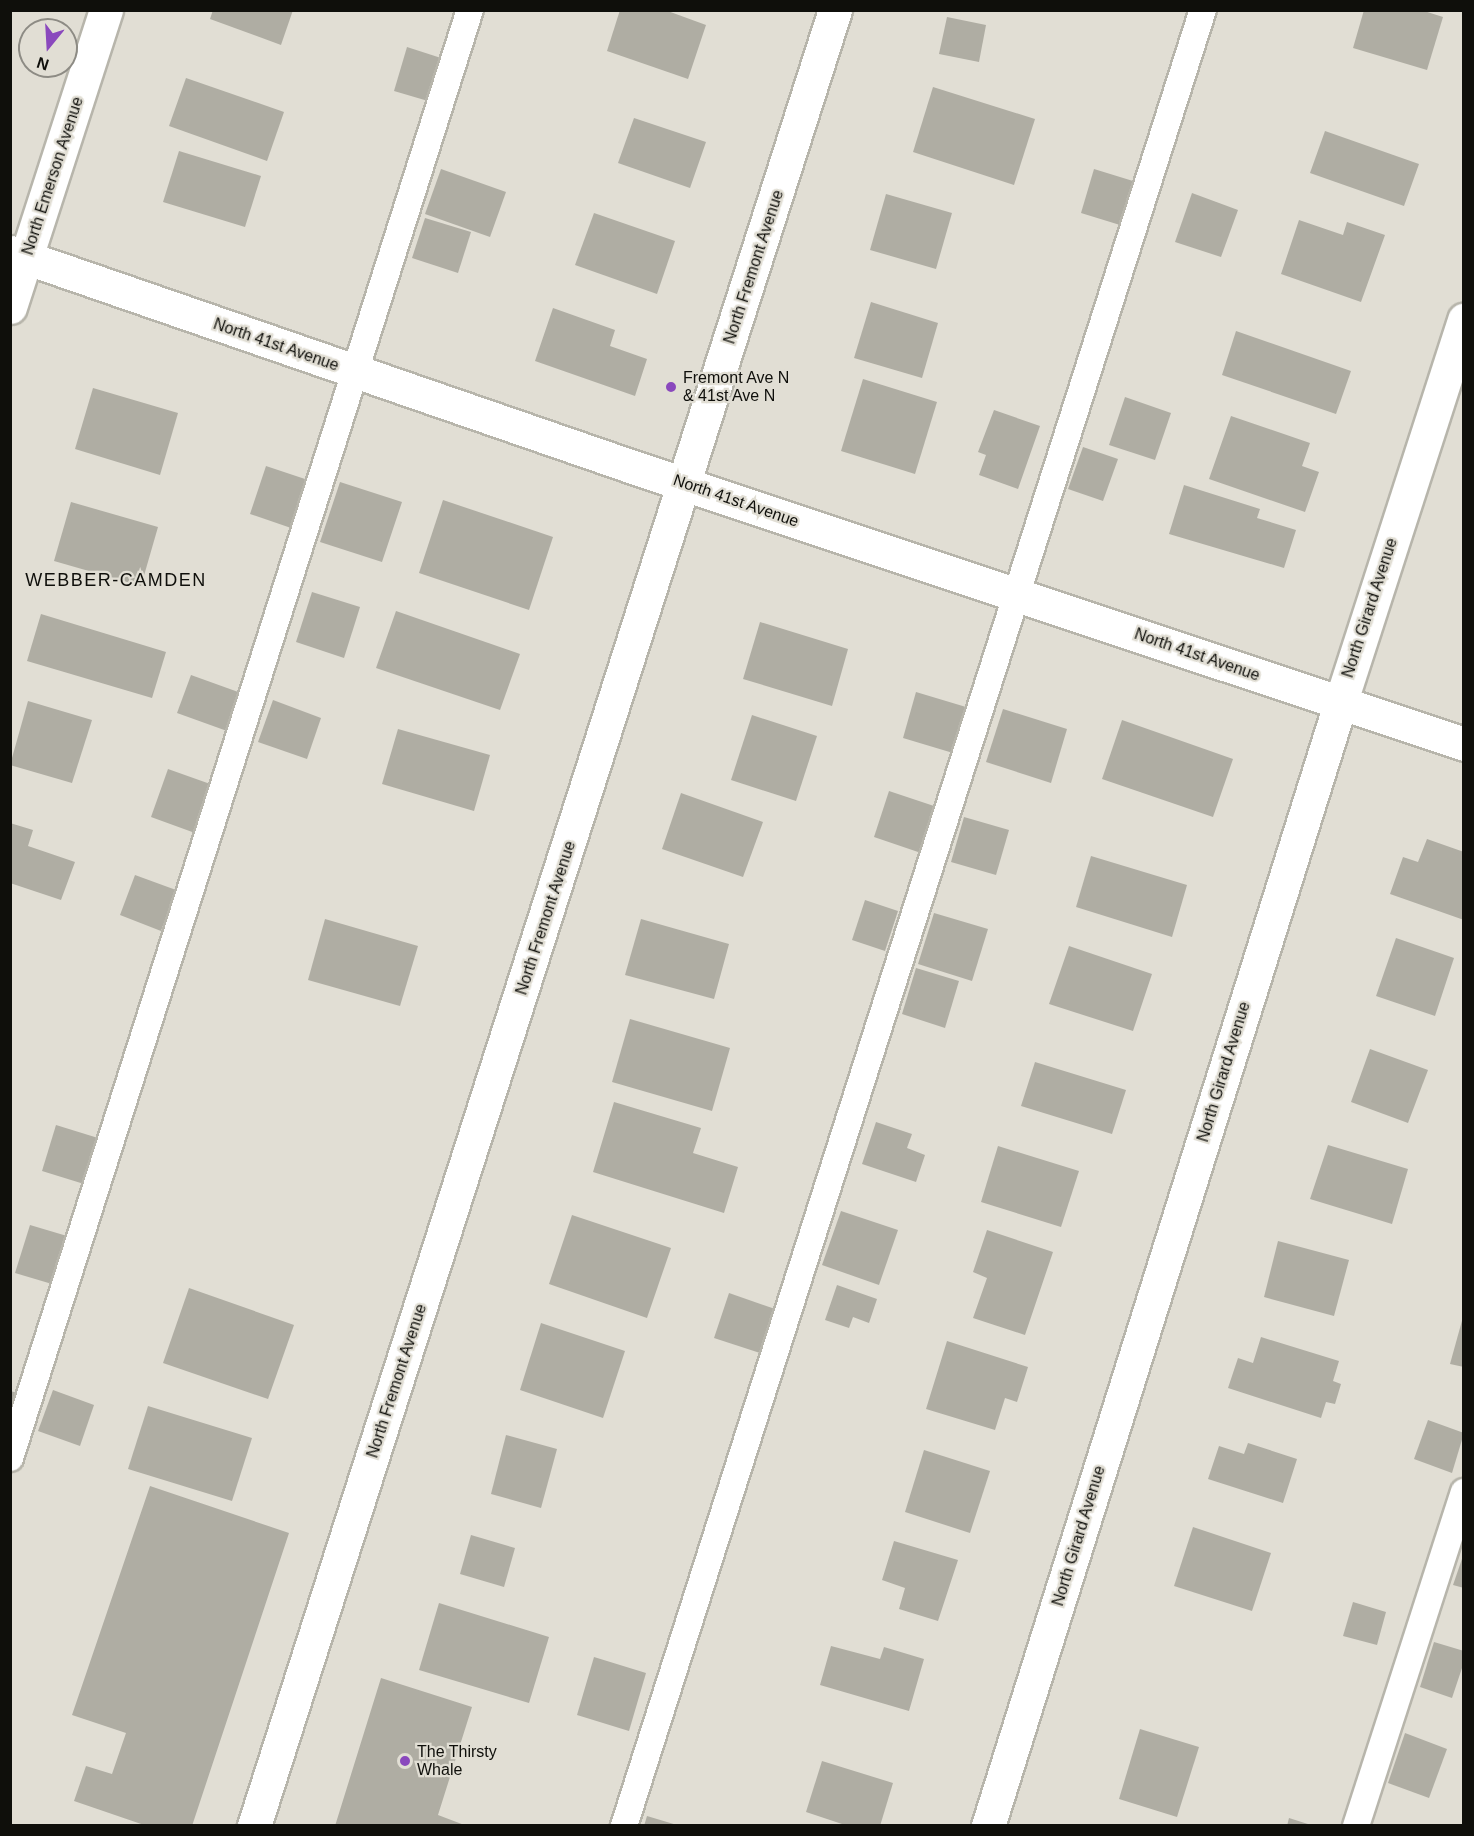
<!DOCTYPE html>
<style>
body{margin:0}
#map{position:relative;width:1474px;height:1836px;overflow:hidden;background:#e1ded4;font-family:Helvetica,sans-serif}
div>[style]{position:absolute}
.building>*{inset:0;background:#afada3}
.roads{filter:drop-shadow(2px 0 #b7b5ab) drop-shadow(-2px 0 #b7b5ab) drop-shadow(0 2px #b7b5ab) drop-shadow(0 -2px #b7b5ab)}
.service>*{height:26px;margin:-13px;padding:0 13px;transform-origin:13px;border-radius:13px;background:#fff}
.minor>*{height:33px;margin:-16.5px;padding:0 16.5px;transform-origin:16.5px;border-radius:16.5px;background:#fff}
.tertiary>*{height:33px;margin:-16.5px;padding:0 16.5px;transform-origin:16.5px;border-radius:16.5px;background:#fff}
.dots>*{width:16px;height:16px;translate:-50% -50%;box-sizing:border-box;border:3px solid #e1ded4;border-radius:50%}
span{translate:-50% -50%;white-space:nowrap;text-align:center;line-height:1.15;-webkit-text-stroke:4.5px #e1ded4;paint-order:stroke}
.street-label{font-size:16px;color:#0f0f0b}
.poi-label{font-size:16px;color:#0f0f0b}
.left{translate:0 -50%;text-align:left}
.neighbourhood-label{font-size:18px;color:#0f0f0b;letter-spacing:1.5px}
.frame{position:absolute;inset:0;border:12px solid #0f0f0b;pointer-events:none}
.north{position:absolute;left:18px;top:18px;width:60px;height:60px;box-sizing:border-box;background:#e1ded4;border:2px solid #8d8b84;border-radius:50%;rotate:198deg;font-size:16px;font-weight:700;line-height:24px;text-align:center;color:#0f0f0b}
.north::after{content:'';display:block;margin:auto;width:21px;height:27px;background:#8a48bd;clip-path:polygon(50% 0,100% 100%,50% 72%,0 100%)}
</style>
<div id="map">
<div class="building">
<i style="clip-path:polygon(213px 10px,293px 10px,281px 45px,210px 19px)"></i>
<i style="clip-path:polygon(620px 10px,665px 10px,706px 25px,688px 79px,607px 51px)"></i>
<i style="clip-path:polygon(1364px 10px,1421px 10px,1443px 17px,1427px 70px,1353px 48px)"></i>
<i style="clip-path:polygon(947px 17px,986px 25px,979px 62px,939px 54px)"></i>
<i style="clip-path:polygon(407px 47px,441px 58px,428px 101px,394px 91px)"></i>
<i style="clip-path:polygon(186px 78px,284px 112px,267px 161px,169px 126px)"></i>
<i style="clip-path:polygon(933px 87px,1035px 119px,1014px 185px,913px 152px)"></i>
<i style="clip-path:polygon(634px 118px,706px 142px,690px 188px,618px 163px)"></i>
<i style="clip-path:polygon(1325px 131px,1419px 164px,1404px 206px,1310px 173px)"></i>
<i style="clip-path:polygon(179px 151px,261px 176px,245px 227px,163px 202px)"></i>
<i style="clip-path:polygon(441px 169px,506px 192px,490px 237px,425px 214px)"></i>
<i style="clip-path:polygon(1094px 169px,1133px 181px,1120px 225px,1081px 213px)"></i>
<i style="clip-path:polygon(1192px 193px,1238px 210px,1221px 257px,1175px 242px)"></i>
<i style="clip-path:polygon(886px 194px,952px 213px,936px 269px,870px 250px)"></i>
<i style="clip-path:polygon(594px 213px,675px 241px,657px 294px,575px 265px)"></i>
<i style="clip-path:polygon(425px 218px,471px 232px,458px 273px,412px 258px)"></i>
<i style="clip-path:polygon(1299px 220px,1343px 235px,1347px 222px,1385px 235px,1361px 302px,1281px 274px)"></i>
<i style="clip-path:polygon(871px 302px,938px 323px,922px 378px,854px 358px)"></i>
<i style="clip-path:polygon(553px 308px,615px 330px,610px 346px,647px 359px,635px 396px,535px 361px)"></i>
<i style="clip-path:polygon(1236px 331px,1351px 371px,1336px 414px,1222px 375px)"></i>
<i style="clip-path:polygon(863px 379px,937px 402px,915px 474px,841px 451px)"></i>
<i style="clip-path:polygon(93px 388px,178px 413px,160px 475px,75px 449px)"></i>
<i style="clip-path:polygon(1125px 397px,1171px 413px,1155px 460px,1109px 445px)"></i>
<i style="clip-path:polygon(994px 410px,1040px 426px,1018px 489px,979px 475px,986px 455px,978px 452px)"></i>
<i style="clip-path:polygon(1231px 416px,1310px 443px,1302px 466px,1319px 472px,1305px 512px,1209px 479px)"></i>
<i style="clip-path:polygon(1083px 447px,1118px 459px,1103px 501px,1068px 489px)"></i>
<i style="clip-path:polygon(266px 466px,311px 481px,294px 529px,250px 514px)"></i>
<i style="clip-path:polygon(340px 482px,402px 502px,382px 562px,320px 542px)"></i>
<i style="clip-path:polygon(1184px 485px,1260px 509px,1257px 518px,1296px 530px,1284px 568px,1169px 534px)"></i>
<i style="clip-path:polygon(443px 500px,553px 537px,529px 610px,419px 573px)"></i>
<i style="clip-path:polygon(71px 502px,158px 527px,141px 586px,54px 561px)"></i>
<i style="clip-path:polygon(312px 592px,360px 607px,344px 658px,296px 642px)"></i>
<i style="clip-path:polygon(396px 611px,520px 654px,500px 710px,376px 668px)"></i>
<i style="clip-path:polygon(41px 614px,166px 652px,152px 698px,27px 661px)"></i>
<i style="clip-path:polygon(760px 622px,848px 649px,832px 706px,743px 679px)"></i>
<i style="clip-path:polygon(191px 675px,241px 693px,227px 731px,177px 713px)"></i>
<i style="clip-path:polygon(916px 692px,966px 707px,953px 753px,903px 738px)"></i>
<i style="clip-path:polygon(273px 700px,321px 718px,307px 759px,258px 742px)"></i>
<i style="clip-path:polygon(28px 701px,92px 720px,72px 783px,10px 765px)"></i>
<i style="clip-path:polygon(1003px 709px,1067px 729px,1051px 783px,986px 762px)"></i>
<i style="clip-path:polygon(752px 715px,817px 736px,796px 801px,731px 780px)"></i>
<i style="clip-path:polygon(1122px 720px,1233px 759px,1213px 817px,1102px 779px)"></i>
<i style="clip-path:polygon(398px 729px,490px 755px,474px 811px,382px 784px)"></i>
<i style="clip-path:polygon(168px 769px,213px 785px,195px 833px,151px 817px)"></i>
<i style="clip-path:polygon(889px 791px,937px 807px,921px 853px,874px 837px)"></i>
<i style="clip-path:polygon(681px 793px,763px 822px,743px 877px,662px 849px)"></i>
<i style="clip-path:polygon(964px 817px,1009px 830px,996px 875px,951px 862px)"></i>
<i style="clip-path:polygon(10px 823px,33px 830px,28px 846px,75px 862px,61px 900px,10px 883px)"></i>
<i style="clip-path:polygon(1427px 839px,1464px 852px,1464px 920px,1390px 894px,1403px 857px,1418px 862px)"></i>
<i style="clip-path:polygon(1091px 856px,1187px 885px,1172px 937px,1076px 907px)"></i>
<i style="clip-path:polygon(135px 875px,176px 890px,161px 931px,120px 915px)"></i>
<i style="clip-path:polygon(865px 900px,898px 911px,885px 951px,852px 940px)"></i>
<i style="clip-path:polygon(934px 913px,988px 929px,972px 981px,918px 964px)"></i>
<i style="clip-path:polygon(325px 919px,418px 946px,400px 1006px,308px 980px)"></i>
<i style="clip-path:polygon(641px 919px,729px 944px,714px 999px,625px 975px)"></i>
<i style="clip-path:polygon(1396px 938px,1454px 958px,1435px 1016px,1376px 996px)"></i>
<i style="clip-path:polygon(1069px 946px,1152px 974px,1133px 1031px,1049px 1004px)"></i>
<i style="clip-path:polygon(916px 968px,959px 981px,945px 1028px,902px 1014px)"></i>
<i style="clip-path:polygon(630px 1019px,730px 1048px,712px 1111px,612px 1082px)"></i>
<i style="clip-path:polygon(1370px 1049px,1428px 1070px,1408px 1123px,1351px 1102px)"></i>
<i style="clip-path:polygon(1035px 1062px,1126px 1090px,1112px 1134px,1021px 1106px)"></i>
<i style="clip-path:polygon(614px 1102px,701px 1128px,693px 1153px,738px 1167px,724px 1213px,593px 1172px)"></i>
<i style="clip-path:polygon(876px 1122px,912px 1134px,907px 1148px,925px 1155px,916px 1182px,862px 1164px)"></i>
<i style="clip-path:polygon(56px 1125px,98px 1138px,84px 1184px,42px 1171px)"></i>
<i style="clip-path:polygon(1328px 1145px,1408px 1169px,1392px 1224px,1310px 1199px)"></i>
<i style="clip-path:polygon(998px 1146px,1079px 1171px,1061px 1227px,981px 1202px)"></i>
<i style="clip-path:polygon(841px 1211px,898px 1230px,879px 1285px,822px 1265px)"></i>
<i style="clip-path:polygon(572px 1215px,671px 1248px,647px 1318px,549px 1284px)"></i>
<i style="clip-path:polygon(30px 1225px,67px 1236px,52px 1284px,15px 1273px)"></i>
<i style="clip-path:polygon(987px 1230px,1053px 1252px,1025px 1335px,973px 1318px,987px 1278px,973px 1272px)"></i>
<i style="clip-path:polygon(1278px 1241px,1349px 1260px,1334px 1316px,1264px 1297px)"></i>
<i style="clip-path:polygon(837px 1285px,877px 1299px,869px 1323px,853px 1317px,849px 1328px,825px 1320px)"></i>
<i style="clip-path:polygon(189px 1288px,294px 1325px,268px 1399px,163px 1363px)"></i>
<i style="clip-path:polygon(729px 1293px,775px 1309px,760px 1353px,714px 1338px)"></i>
<i style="clip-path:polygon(1463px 1317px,1464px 1317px,1464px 1367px,1450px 1364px)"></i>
<i style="clip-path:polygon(541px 1323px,625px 1351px,603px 1418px,520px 1390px)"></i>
<i style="clip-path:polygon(1261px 1337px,1339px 1361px,1333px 1381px,1341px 1384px,1335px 1404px,1326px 1402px,1321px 1418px,1228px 1388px,1238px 1358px,1253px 1363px)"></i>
<i style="clip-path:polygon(947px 1341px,1028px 1367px,1017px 1402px,1005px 1398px,995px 1430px,926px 1409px)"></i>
<i style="clip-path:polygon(53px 1390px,94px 1405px,80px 1446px,38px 1431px)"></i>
<i style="clip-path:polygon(10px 1391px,18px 1393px,10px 1415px)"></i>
<i style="clip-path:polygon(148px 1406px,252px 1438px,232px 1501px,128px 1469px)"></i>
<i style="clip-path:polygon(1428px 1420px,1464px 1433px,1452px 1473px,1414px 1459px)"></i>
<i style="clip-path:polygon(506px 1435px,557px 1449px,541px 1508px,491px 1494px)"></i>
<i style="clip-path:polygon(1248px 1443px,1297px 1459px,1283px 1503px,1208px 1479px,1219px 1446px,1244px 1454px)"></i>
<i style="clip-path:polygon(924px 1450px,990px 1471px,970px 1533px,905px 1512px)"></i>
<i style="clip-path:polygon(150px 1486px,289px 1533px,192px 1826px,147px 1826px,74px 1801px,86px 1766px,112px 1774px,126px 1733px,72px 1715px)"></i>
<i style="clip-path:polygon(1193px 1527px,1271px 1553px,1252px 1611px,1174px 1586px)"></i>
<i style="clip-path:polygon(471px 1535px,515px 1548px,504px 1587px,460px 1574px)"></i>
<i style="clip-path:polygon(894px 1541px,958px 1560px,938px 1621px,899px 1609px,905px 1588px,882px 1580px)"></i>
<i style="clip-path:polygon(1464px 1553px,1464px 1588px,1453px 1585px)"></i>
<i style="clip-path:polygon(1353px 1602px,1386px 1612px,1377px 1645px,1343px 1636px)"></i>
<i style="clip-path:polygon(439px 1603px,549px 1637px,529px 1703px,419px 1670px)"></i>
<i style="clip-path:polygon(1434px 1642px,1464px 1651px,1464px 1662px,1452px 1698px,1420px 1687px)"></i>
<i style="clip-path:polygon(831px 1646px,880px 1659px,884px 1647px,924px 1659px,909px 1711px,820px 1685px)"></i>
<i style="clip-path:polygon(594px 1657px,646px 1673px,629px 1731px,577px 1715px)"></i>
<i style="clip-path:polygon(381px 1678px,472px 1707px,438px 1815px,467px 1826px,335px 1826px)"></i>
<i style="clip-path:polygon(1140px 1729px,1199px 1747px,1177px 1817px,1119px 1799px)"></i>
<i style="clip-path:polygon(1405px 1733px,1447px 1749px,1429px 1798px,1388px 1783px)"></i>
<i style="clip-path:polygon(822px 1761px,893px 1783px,880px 1826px,848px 1826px,806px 1812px)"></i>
<i style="clip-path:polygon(647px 1816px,677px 1825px,677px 1826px,644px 1826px)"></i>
<i style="clip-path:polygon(1289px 1818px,1311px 1825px,1311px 1826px,1287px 1826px)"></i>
</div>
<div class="roads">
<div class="service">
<i style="left:10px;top:1458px;width:1519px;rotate:-72.38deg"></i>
<i style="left:624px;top:1826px;width:1906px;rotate:-72.32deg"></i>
<i style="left:1356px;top:1826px;width:351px;rotate:-72.1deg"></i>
</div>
<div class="minor">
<i style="left:10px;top:252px;width:656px;rotate:19.04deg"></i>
<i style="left:630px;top:466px;width:879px;rotate:18.43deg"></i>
<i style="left:10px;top:307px;width:312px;rotate:-72.1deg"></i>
<i style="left:988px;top:1826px;width:1176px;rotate:-72.58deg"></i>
<i style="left:1340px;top:704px;width:404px;rotate:-72.1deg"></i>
</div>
<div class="tertiary">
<i style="left:254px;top:1826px;width:1907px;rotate:-72.26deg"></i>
</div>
</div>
<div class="dots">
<i style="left:671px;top:387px;background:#8a48bd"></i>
<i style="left:405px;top:1761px;background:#8a48bd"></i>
</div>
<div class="street-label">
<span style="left:53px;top:176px;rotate:-72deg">North Emerson Avenue</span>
<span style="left:754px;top:267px;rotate:-72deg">North Fremont Avenue</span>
<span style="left:276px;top:345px;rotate:19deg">North 41st Avenue</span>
<span style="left:736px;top:501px;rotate:19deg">North 41st Avenue</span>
<span style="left:1370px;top:608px;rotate:-72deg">North Girard Avenue</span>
<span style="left:1197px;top:655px;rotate:19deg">North 41st Avenue</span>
<span style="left:546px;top:918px;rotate:-72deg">North Fremont Avenue</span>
<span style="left:1224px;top:1072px;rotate:-73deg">North Girard Avenue</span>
<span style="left:397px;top:1381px;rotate:-72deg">North Fremont Avenue</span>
<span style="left:1079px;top:1536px;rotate:-73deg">North Girard Avenue</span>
</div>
<div class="poi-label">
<span class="left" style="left:683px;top:387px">Fremont Ave N<br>&amp; 41st Ave N</span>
<span class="left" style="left:417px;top:1761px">The Thirsty<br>Whale</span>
</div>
<div class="neighbourhood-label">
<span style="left:116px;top:580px">WEBBER-CAMDEN</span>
</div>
<div class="frame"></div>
<div class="north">N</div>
</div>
